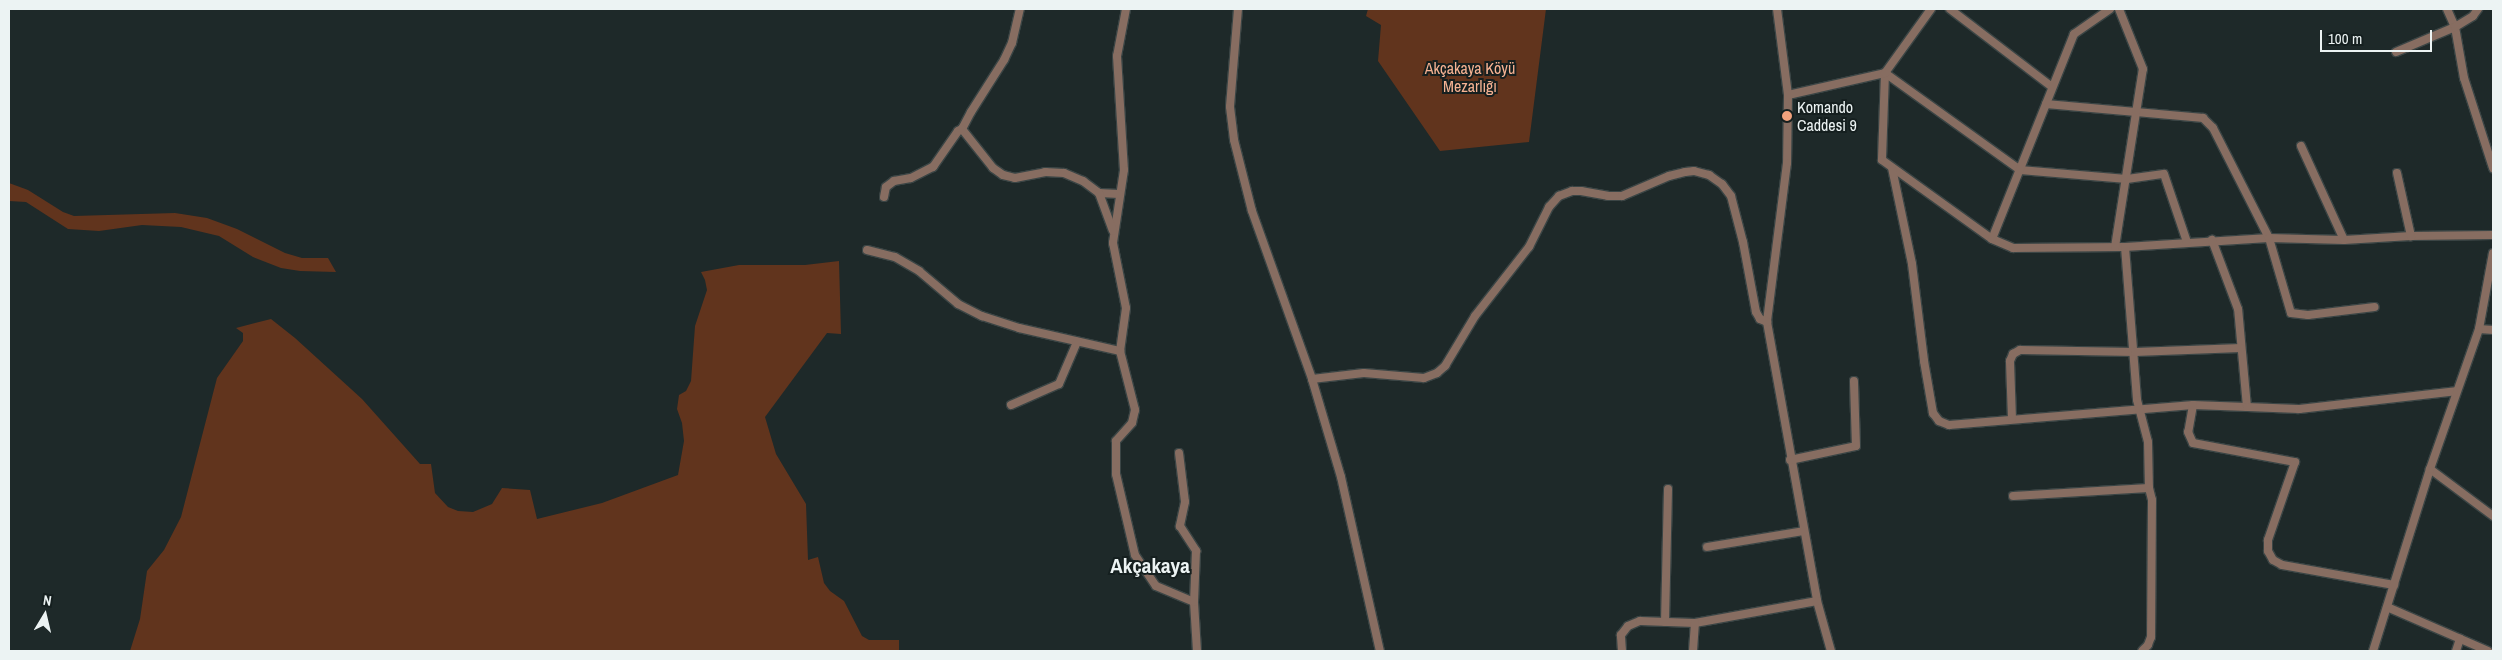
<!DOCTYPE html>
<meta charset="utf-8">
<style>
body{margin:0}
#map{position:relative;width:2502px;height:660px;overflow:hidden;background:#1e2929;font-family:"Archivo Narrow",sans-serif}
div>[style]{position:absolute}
.green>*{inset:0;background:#61341d}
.roads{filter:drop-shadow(1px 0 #3b4545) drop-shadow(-1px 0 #3b4545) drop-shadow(0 1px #3b4545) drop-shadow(0 -1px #3b4545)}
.minor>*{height:8px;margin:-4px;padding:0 4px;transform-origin:4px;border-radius:4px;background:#876d61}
.dots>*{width:14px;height:14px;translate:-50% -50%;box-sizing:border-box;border:2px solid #151f1f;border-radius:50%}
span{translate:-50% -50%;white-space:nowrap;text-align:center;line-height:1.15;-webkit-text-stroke:4px #151f1f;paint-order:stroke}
.park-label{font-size:16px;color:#f7b393}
.poi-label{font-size:16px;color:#ecf3f3}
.left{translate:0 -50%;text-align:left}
.district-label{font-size:21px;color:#ecf3f3;font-weight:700}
.frame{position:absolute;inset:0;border:10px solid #ecf3f3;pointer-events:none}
.north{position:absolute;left:20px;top:590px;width:50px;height:50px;-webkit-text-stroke:4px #151f1f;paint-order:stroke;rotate:9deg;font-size:14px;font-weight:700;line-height:20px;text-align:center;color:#ecf3f3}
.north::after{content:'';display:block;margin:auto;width:18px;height:22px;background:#ecf3f3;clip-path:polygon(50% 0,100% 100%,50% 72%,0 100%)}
.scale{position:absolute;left:2320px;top:30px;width:112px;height:22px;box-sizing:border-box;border:2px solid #ecf3f3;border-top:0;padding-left:6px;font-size:15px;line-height:18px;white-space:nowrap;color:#ecf3f3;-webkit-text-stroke:4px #151f1f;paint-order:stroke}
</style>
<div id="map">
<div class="green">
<i style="clip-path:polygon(1368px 9px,1546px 9px,1529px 142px,1440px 151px,1378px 61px,1381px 25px,1366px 16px)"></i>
<i style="clip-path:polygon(9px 183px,28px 190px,63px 212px,74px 216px,175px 213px,207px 218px,237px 229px,285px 253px,302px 258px,328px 258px,336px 272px,300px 271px,281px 268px,253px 257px,219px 236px,181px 227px,142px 225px,99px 231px,68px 229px,26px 202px,9px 201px)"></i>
<i style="clip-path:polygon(839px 261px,841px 334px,827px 333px,765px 417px,776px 454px,806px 504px,808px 560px,818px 557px,824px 583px,830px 591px,844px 601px,862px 636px,869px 640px,899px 640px,899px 651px,130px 651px,140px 619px,147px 571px,164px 550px,181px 517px,217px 378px,243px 341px,243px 333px,236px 328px,271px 319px,295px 338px,362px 399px,420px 464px,431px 464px,435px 493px,448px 507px,458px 511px,473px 512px,492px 504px,502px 488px,530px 490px,537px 519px,602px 503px,678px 475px,684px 441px,682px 423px,677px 409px,679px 395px,686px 391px,691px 381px,695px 326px,707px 290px,705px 280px,701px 272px,739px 265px,805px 265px)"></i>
</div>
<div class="roads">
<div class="minor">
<i style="left:1126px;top:9px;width:48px;rotate:100.8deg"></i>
<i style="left:1117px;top:56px;width:114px;rotate:86.5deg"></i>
<i style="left:1124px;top:170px;width:74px;rotate:98.6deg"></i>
<i style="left:1113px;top:243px;width:66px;rotate:78.7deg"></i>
<i style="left:1126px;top:308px;width:43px;rotate:97.9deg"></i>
<i style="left:1120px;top:351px;width:61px;rotate:75.7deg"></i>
<i style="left:1135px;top:410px;width:13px;rotate:103deg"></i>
<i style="left:1132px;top:423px;width:24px;rotate:132deg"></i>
<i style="left:1116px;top:441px;width:33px;rotate:90deg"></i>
<i style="left:1116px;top:474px;width:83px;rotate:76.8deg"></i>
<i style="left:1135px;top:555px;width:37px;rotate:56deg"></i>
<i style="left:1156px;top:586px;width:41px;rotate:22.8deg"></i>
<i style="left:1194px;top:602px;width:49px;rotate:86.5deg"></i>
<i style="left:1238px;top:9px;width:98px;rotate:94.7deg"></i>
<i style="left:1230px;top:107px;width:33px;rotate:83deg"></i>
<i style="left:1234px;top:140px;width:73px;rotate:75.8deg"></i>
<i style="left:1252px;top:211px;width:178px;rotate:70.3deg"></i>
<i style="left:1312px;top:379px;width:102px;rotate:73.5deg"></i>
<i style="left:1341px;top:477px;width:178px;rotate:77.4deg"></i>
<i style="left:1777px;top:9px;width:87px;rotate:82.7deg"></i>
<i style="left:1788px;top:95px;width:68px;rotate:90.8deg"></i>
<i style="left:1787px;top:163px;width:160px;rotate:97.2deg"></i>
<i style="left:1767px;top:322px;width:283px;rotate:79.8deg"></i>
<i style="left:1817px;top:601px;width:52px;rotate:74.4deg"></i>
<i style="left:1950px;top:9px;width:128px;rotate:37.4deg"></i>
<i style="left:2447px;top:9px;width:20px;rotate:66deg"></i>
<i style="left:2455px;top:27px;width:52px;rotate:80deg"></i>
<i style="left:2464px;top:78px;width:95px;rotate:72.1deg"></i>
<i style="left:2396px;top:52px;width:64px;rotate:-23deg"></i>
<i style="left:2455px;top:27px;width:21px;rotate:-31deg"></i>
<i style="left:2473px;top:16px;width:9px;rotate:-54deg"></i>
<i style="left:1885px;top:73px;width:87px;rotate:92deg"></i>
<i style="left:1882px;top:160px;width:135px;rotate:35.7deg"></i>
<i style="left:1992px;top:239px;width:23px;rotate:23deg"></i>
<i style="left:2013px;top:248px;width:112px;rotate:-0.5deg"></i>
<i style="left:2125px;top:247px;width:144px;rotate:-3.6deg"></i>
<i style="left:2269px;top:238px;width:75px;rotate:1.5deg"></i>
<i style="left:2344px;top:240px;width:67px;rotate:-3.4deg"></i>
<i style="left:2411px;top:236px;width:82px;rotate:-0.7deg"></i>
<i style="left:1885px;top:73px;width:166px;rotate:35.7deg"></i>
<i style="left:2020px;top:170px;width:107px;rotate:4.8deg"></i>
<i style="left:2127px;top:179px;width:37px;rotate:-8deg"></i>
<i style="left:2164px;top:174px;width:72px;rotate:71.3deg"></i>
<i style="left:1788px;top:95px;width:99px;rotate:-12.8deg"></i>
<i style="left:1885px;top:73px;width:79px;rotate:-54.3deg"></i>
<i style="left:2046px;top:104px;width:158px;rotate:5.1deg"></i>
<i style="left:2203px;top:118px;width:14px;rotate:45deg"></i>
<i style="left:2213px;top:128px;width:123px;rotate:63deg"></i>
<i style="left:2269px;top:238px;width:78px;rotate:73.7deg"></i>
<i style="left:2291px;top:313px;width:17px;rotate:7deg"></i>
<i style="left:2308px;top:315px;width:67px;rotate:-6.8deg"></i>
<i style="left:962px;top:129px;width:19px;rotate:-62deg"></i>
<i style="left:971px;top:112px;width:62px;rotate:-57.6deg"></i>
<i style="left:1004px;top:60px;width:19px;rotate:-65deg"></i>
<i style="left:1012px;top:43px;width:35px;rotate:-77deg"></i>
<i style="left:2301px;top:146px;width:103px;rotate:65.4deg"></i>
<i style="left:1892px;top:168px;width:98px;rotate:78.2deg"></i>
<i style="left:1912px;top:264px;width:98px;rotate:82.9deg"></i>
<i style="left:1924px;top:361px;width:53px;rotate:80.2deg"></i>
<i style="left:1933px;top:413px;width:10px;rotate:53deg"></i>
<i style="left:1939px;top:421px;width:11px;rotate:22deg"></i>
<i style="left:1949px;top:425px;width:245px;rotate:-4.7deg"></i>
<i style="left:2193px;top:405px;width:54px;rotate:2.1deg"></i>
<i style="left:2247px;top:407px;width:98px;rotate:-95.2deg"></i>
<i style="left:2238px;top:309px;width:74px;rotate:-110.6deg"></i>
<i style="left:2397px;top:173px;width:65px;rotate:77.5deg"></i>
<i style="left:1099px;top:193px;width:20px;rotate:3deg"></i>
<i style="left:884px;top:197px;width:10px;rotate:-79deg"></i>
<i style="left:886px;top:187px;width:10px;rotate:-37deg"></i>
<i style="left:894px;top:181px;width:17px;rotate:-10deg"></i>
<i style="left:911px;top:178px;width:25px;rotate:-27deg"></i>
<i style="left:933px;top:167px;width:44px;rotate:-55.2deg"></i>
<i style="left:958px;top:131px;width:4px;rotate:-27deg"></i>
<i style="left:962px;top:129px;width:50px;rotate:51.5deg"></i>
<i style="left:993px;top:168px;width:12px;rotate:35deg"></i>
<i style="left:1003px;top:175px;width:12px;rotate:14deg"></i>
<i style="left:1015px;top:178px;width:31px;rotate:-11deg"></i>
<i style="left:1045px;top:172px;width:19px;rotate:3deg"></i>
<i style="left:1064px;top:173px;width:21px;rotate:23deg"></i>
<i style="left:1083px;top:181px;width:20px;rotate:37deg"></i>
<i style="left:1099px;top:193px;width:40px;rotate:69.8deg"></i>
<i style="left:1992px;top:239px;width:221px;rotate:-68.2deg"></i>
<i style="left:2074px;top:34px;width:44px;rotate:-34.8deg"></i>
<i style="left:2115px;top:247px;width:180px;rotate:-81.1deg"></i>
<i style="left:2143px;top:69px;width:65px;rotate:-111.8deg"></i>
<i style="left:2125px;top:247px;width:153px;rotate:85.5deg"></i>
<i style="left:2137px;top:400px;width:43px;rotate:75.3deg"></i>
<i style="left:2148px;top:442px;width:46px;rotate:88.8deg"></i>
<i style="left:2149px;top:488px;width:12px;rotate:76deg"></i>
<i style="left:2152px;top:500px;width:137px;rotate:90.4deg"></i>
<i style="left:2151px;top:637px;width:9px;rotate:111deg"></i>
<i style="left:2148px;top:645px;width:8px;rotate:135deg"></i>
<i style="left:867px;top:250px;width:29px;rotate:14deg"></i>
<i style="left:895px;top:257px;width:28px;rotate:30deg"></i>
<i style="left:919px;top:271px;width:51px;rotate:40.2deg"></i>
<i style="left:958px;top:304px;width:27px;rotate:27deg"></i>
<i style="left:982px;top:316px;width:39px;rotate:18deg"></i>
<i style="left:1019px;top:328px;width:104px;rotate:12.8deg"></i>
<i style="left:2479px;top:329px;width:14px;rotate:4deg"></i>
<i style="left:1312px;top:379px;width:52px;rotate:-6.6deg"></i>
<i style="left:1364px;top:373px;width:60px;rotate:4.8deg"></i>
<i style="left:1424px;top:378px;width:14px;rotate:-21deg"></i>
<i style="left:1437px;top:373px;width:11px;rotate:-41deg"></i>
<i style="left:1445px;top:366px;width:58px;rotate:-59deg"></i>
<i style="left:1475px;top:316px;width:88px;rotate:-52deg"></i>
<i style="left:1529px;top:247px;width:45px;rotate:-63.4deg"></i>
<i style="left:1549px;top:207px;width:15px;rotate:-48deg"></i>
<i style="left:1559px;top:196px;width:14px;rotate:-21deg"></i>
<i style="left:1572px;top:191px;width:9px"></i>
<i style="left:1581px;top:191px;width:27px;rotate:10deg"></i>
<i style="left:1608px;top:196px;width:14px"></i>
<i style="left:1622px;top:196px;width:51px;rotate:-23.1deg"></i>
<i style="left:1669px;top:176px;width:16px;rotate:-14deg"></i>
<i style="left:1685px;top:172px;width:9px;rotate:-6deg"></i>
<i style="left:1694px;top:171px;width:16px;rotate:15deg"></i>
<i style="left:1709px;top:175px;width:16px;rotate:35deg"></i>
<i style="left:1722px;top:184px;width:15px;rotate:53deg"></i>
<i style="left:1731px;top:196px;width:48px;rotate:75.4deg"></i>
<i style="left:1743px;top:242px;width:71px;rotate:79.5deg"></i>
<i style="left:1756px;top:312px;width:8px;rotate:60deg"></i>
<i style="left:1760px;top:319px;width:8px;rotate:23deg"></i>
<i style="left:1011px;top:405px;width:52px;rotate:-23.6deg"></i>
<i style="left:1059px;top:384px;width:46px;rotate:-66.8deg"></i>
<i style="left:2193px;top:405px;width:27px;rotate:100deg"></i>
<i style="left:2188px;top:432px;width:12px;rotate:66deg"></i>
<i style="left:2193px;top:443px;width:104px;rotate:10.6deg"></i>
<i style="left:2295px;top:462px;width:83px;rotate:109.1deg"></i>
<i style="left:2268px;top:540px;width:11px;rotate:90deg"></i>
<i style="left:2268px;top:551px;width:10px;rotate:61deg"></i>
<i style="left:2273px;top:560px;width:10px;rotate:29deg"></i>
<i style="left:2282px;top:565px;width:114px;rotate:10.1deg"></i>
<i style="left:2247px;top:407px;width:52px;rotate:2.2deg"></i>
<i style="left:2299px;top:409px;width:158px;rotate:-6.5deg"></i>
<i style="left:2012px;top:419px;width:58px;rotate:-92deg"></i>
<i style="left:2010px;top:361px;width:8px;rotate:-67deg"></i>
<i style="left:2013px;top:354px;width:8px;rotate:-30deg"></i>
<i style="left:2020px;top:350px;width:115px;rotate:1deg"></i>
<i style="left:2135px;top:352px;width:106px;rotate:-2.2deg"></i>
<i style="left:1179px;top:453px;width:49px;rotate:83deg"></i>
<i style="left:1185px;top:502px;width:25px;rotate:102deg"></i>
<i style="left:1180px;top:526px;width:30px;rotate:57deg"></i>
<i style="left:1196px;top:551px;width:51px;rotate:92.2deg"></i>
<i style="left:1790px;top:460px;width:67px;rotate:-12deg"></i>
<i style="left:1856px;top:446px;width:65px;rotate:-91.8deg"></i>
<i style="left:2430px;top:469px;width:79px;rotate:36.7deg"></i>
<i style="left:2013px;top:496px;width:136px;rotate:-3.4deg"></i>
<i style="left:1707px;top:547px;width:98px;rotate:-9.4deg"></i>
<i style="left:2387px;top:607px;width:110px;rotate:23.5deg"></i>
<i style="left:1665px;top:622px;width:133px;rotate:-88.7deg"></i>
<i style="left:1622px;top:651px;width:16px;rotate:-94deg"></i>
<i style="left:1621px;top:635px;width:11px;rotate:-52deg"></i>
<i style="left:1628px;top:626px;width:13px;rotate:-23deg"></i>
<i style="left:1640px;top:621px;width:55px;rotate:2.1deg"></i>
<i style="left:1695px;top:623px;width:124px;rotate:-10.2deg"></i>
<i style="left:1693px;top:651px;width:28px;rotate:-86deg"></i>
<i style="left:2373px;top:651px;width:191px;rotate:-72.6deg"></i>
<i style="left:2430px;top:469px;width:148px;rotate:-70.7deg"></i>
<i style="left:2479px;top:329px;width:77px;rotate:-79.6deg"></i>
<i style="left:2456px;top:651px;width:13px;rotate:-72deg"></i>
</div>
</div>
<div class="dots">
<i style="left:1787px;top:116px;background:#f1a17c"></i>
</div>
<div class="park-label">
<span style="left:1470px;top:77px">Akçakaya Köyü<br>Mezarlığı</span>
</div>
<div class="poi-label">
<span class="left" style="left:1797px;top:116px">Komando<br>Caddesi 9</span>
</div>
<div class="district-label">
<span style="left:1150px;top:566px">Akçakaya</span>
</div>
<div class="frame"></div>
<div class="north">N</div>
<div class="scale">100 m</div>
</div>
